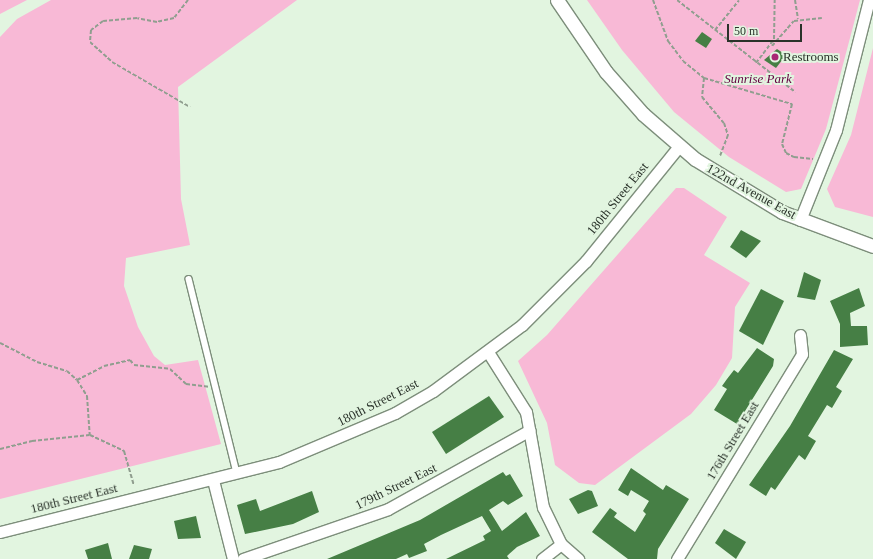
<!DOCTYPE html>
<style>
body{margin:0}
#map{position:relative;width:873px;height:559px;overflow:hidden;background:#e2f5e0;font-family:Georgia,serif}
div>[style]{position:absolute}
.green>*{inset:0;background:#f8b9d6}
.building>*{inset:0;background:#467f45}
.path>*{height:2px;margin-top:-1px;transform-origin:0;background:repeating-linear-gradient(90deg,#909e8f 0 4px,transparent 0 6px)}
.roads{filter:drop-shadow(1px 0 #7d8e7b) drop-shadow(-1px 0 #7d8e7b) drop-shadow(0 1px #7d8e7b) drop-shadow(0 -1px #7d8e7b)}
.service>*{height:5.5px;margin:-2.75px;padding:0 2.75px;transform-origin:2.75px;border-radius:2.75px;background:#fff}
.minor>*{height:11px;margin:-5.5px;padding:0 5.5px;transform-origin:5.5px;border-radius:5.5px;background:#fff}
.tertiary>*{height:13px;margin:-6.5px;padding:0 6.5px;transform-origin:6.5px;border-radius:6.5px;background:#fff}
.dots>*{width:11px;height:11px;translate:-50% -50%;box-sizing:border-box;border:2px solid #e2f5e0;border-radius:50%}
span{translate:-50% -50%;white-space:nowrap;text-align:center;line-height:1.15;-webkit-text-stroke:4px #e2f5e0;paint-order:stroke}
.poi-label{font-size:13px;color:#2a322a}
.left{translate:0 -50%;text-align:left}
.park-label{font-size:13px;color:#630140;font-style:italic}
.street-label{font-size:13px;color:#2a322a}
.scale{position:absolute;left:727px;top:24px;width:75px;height:18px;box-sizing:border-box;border:2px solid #2a322a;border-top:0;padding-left:5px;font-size:12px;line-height:14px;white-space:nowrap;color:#2a322a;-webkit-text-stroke:3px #e2f5e0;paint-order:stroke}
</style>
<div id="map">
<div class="green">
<i style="clip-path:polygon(0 0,27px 0,0 14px)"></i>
<i style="clip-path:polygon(51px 0,297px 0,178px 87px,181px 199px,190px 245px,126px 258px,124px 286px,138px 327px,154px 356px,165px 365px,198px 360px,221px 444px,0 499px,0 37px,17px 19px)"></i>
<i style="clip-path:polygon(587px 0,860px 0,826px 129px,801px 189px,786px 192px,729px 157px,674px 112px,622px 50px)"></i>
<i style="clip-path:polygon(873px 48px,873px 217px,835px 207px,827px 189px,851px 135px)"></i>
<i style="clip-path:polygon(676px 188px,684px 188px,727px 217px,704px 255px,750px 283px,735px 307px,732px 358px,716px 385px,691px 414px,595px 485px,579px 483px,555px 465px,547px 423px,518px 361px,547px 335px)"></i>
</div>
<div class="building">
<i style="clip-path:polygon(702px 32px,712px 39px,706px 48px,695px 41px)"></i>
<i style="clip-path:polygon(777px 49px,786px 55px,776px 68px,764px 60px)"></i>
<i style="clip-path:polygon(741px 230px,761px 241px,746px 258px,730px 247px)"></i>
<i style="clip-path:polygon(804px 272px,821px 280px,815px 300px,797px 297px)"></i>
<i style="clip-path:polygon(859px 288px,865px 306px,850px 313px,851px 326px,867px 326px,868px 345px,840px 347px,840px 324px,830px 301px)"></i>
<i style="clip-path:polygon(761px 289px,784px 301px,763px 345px,739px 331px)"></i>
<i style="clip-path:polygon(757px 348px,774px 359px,773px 366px,737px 424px,714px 410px,727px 389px,722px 386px,727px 379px,734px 370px,738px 373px)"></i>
<i style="clip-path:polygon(834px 350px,853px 359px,836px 387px,842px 391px,832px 408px,827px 405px,808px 436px,816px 441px,805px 460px,799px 455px,775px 490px,771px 487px,766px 496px,749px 485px,790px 426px)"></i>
<i style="clip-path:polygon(489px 396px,504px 417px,446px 454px,432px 432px)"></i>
<i style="clip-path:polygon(631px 468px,663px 490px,666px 485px,689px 499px,658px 549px,657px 559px,628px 559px,592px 532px,610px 508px,617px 513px,614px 517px,635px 532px,646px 514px,643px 511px,649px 501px,631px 490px,628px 496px,618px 490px)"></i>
<i style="clip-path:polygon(503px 472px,506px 476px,510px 474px,523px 496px,508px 505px,503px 501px,489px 510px,502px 531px,526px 512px,540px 536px,517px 547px,507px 556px,509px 559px,446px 559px,485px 540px,483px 536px,491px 531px,482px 516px,441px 535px,424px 544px,427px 551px,409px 558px,407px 554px,396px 559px,327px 559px,420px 520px)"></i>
<i style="clip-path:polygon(588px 490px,592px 491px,598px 506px,578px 514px,569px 499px)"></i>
<i style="clip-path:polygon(312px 491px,319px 512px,293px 524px,245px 534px,237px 505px,256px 499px,260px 511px)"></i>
<i style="clip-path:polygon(196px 516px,201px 538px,178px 539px,174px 521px)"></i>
<i style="clip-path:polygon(724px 529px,746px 542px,736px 559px,715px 543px)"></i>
<i style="clip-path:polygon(108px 543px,112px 559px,88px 559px,85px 550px)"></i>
<i style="clip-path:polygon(134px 545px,152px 549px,149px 559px,129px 559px)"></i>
</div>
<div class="path">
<i style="left:188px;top:0;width:23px;rotate:128deg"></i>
<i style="left:174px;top:18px;width:17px;rotate:167deg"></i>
<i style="left:157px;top:22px;width:20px;rotate:-169deg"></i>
<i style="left:137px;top:18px;width:34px;rotate:175deg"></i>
<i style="left:103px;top:21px;width:15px;rotate:143deg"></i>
<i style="left:91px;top:30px;width:12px;rotate:95deg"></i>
<i style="left:90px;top:42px;width:30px;rotate:42deg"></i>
<i style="left:112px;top:62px;width:90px;rotate:30deg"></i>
<i style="left:653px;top:0;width:44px;rotate:69.9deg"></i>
<i style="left:668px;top:41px;width:25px;rotate:53deg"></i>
<i style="left:683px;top:61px;width:27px;rotate:39deg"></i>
<i style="left:704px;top:78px;width:92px;rotate:16.5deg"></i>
<i style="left:792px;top:104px;width:41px;rotate:104deg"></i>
<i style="left:782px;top:144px;width:10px;rotate:66deg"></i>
<i style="left:786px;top:153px;width:9px;rotate:27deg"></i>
<i style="left:794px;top:157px;width:19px;rotate:6deg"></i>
<i style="left:677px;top:0;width:150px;rotate:37.9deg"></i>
<i style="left:795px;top:0;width:19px;rotate:81deg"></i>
<i style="left:715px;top:30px;width:38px;rotate:-51deg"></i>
<i style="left:772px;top:46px;width:33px;rotate:-49deg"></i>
<i style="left:794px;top:21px;width:28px;rotate:-6deg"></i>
<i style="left:756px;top:63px;width:30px;rotate:-53deg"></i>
<i style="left:774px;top:39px;width:39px;rotate:-89deg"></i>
<i style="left:704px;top:78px;width:19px;rotate:96deg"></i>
<i style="left:702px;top:97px;width:34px;rotate:50deg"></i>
<i style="left:724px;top:123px;width:13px;rotate:72deg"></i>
<i style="left:728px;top:135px;width:22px;rotate:111deg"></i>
<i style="left:0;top:343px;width:42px;rotate:27.2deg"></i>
<i style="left:37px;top:362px;width:31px;rotate:17deg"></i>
<i style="left:67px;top:371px;width:13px;rotate:42deg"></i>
<i style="left:77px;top:380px;width:19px;rotate:58deg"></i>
<i style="left:87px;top:396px;width:39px;rotate:86deg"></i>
<i style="left:77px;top:380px;width:30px;rotate:-27deg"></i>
<i style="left:104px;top:366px;width:27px;rotate:-13deg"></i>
<i style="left:130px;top:360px;width:6px;rotate:51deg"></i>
<i style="left:134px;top:365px;width:36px;rotate:6deg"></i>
<i style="left:170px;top:369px;width:22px;rotate:43deg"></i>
<i style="left:186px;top:384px;width:23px;rotate:7deg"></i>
<i style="left:0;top:449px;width:33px;rotate:-14deg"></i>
<i style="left:32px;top:441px;width:58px;rotate:-5.9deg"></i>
<i style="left:90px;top:435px;width:38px;rotate:25deg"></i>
<i style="left:124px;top:451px;width:35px;rotate:74deg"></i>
</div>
<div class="roads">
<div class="service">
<i style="left:189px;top:279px;width:200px;rotate:76.1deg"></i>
</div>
<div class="minor">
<i style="left:800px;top:220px;width:97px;rotate:-68.2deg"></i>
<i style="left:836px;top:130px;width:134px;rotate:-75.8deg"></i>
<i style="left:488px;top:352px;width:71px;rotate:57.7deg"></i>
<i style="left:526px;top:412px;width:97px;rotate:79.9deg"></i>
<i style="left:543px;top:507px;width:41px;rotate:64.1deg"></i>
<i style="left:561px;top:544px;width:23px;rotate:41deg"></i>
<i style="left:213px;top:480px;width:81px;rotate:75.8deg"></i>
<i style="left:0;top:532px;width:288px;rotate:-14.1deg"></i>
<i style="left:279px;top:462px;width:126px;rotate:-22.9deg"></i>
<i style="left:395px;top:413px;width:44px;rotate:-30.1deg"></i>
<i style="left:433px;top:391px;width:111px;rotate:-36.6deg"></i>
<i style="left:522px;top:325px;width:91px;rotate:-45deg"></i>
<i style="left:586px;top:261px;width:148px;rotate:-51deg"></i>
<i style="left:243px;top:559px;width:153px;rotate:-19deg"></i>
<i style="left:388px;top:509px;width:162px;rotate:-29.1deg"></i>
<i style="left:542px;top:559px;width:24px;rotate:-38deg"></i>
<i style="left:677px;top:559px;width:240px;rotate:-58.6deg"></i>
<i style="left:802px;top:354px;width:19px;rotate:-96deg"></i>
</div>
<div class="tertiary">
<i style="left:557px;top:0;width:87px;rotate:55.8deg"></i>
<i style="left:606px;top:72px;width:56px;rotate:48.6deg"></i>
<i style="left:643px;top:114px;width:69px;rotate:40.9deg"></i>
<i style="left:695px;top:159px;width:102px;rotate:31.3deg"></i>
<i style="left:782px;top:212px;width:97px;rotate:20.5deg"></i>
</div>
</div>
<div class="dots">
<i style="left:775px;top:57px;background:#a92774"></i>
</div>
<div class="poi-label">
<span class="left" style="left:783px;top:57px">Restrooms</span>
</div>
<div class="park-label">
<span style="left:758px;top:79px">Sunrise Park</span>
</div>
<div class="street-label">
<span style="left:751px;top:192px;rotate:29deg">122nd Avenue East</span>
<span style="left:618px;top:199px;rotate:-51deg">180th Street East</span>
<span style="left:378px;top:403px;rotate:-27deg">180th Street East</span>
<span style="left:733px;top:441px;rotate:-59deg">176th Street East</span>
<span style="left:396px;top:487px;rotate:-26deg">179th Street East</span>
<span style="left:74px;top:499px;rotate:-14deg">180th Street East</span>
</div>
<div class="scale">50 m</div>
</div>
